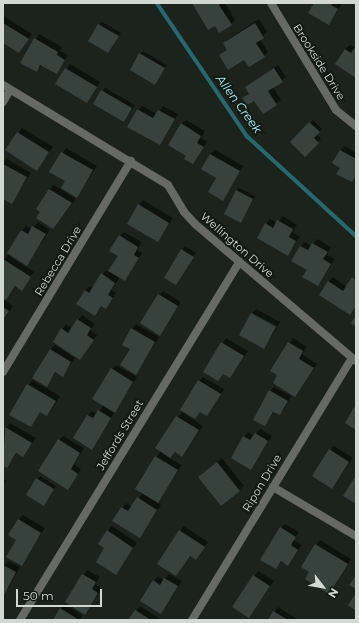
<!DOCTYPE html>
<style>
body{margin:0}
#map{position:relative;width:359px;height:623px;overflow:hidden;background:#1c231d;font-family:Montserrat,sans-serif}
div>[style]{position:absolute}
.shadow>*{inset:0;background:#0007}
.stream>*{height:3.5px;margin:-1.75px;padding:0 1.75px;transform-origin:1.75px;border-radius:1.75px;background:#27676e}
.building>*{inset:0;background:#37423f}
.minor>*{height:8px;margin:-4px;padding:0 4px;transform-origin:4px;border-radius:4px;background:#676964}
span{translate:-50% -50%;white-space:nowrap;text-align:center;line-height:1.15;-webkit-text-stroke:4px #121a14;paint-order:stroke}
.street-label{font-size:11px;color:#d2d8d3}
.water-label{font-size:12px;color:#a7f3fd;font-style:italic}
.frame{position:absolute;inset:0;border:4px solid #d2d8d3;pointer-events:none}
.north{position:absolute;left:303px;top:567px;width:40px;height:40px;-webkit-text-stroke:3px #121a14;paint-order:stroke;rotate:121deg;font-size:11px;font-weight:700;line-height:16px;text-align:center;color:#d2d8d3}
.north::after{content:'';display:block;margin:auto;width:14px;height:18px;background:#d2d8d3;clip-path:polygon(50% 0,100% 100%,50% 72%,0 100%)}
.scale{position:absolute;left:16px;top:589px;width:86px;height:18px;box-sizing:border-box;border:2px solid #d2d8d3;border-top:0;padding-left:5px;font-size:12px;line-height:14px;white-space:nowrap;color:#d2d8d3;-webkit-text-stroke:3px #121a14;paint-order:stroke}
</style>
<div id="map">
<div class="shadow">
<i style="clip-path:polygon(193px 3px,225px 3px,235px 20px,231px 24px,215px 25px)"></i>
<i style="clip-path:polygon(316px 3px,340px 3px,342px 4px,329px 24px)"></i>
<i style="clip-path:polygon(3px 16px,32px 34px,19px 52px,4px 43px,3px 45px)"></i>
<i style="clip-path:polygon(259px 19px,267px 32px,260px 39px,268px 52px,264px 56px,244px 58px,221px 55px,228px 49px,224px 43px,228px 39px)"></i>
<i style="clip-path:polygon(102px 22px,121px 33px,108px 52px,99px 25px)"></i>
<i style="clip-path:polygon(39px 34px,62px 47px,60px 51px,68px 55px,57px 73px,42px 65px,36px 71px,22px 63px)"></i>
<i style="clip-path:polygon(350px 45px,356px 47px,356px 76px,345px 49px)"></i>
<i style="clip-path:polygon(143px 51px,167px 65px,155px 84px,140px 54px)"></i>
<i style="clip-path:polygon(70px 64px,100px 82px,87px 102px,57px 83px)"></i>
<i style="clip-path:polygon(278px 65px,286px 77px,273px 87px,281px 100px,263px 113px,254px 99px,243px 99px,250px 93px,246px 87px)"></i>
<i style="clip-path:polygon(105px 88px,135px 105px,124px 121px,95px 104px)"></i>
<i style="clip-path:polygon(142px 106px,157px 114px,163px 106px,178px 114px,160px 143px,138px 110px)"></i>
<i style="clip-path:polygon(186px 120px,205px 131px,201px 138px,207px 142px,193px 163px,187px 156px,181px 124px)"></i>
<i style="clip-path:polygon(313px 120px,322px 129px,316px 134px,321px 139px,305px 155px,291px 142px)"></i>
<i style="clip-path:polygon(22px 128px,53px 147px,37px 169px,18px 133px)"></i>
<i style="clip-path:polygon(345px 146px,356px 153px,356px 177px,351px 181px,341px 167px,340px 151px)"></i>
<i style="clip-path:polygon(66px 148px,97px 166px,77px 196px,67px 181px,51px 172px)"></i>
<i style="clip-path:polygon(215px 150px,243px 166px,223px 200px,210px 154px)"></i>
<i style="clip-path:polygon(7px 159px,31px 173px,11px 203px,3px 198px,3px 163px)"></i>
<i style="clip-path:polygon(54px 185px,76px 199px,53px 228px,49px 190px)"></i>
<i style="clip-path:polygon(239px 188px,255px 196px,241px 221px,236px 191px)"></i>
<i style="clip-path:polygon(143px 200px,173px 218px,157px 241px,139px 205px)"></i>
<i style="clip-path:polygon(283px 216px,297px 225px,292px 232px,300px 237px,287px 255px,266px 224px,270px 219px,277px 223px)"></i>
<i style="clip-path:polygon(38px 222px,50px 230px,27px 265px,8px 253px,22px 230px,26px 226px,32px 229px)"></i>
<i style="clip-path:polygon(124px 232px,142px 242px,137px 250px,142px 253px,129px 275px,125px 280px,120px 277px,111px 290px,116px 293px,110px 303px,105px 308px,102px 306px,95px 314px,77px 303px,85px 290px,90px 286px,93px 288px,106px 270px,109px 272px,119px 255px,120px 236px)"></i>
<i style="clip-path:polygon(317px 239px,331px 247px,327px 255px,335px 259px,318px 285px,301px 246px,305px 242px,311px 246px)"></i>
<i style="clip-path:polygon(185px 246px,196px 253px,176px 284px,165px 277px)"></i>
<i style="clip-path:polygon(8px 255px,34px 272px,22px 289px,16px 286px,6px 299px,3px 297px,3px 261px)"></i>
<i style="clip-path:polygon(356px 275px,356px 307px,350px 314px,328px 282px,333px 277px,347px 287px)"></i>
<i style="clip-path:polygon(163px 291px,181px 302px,160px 334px,159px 295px)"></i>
<i style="clip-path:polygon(3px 299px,13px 306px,3px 321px)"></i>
<i style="clip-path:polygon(256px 309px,280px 322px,278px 326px,252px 313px)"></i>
<i style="clip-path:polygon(251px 314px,277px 328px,264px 347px)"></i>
<i style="clip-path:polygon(82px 315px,95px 324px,90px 330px,97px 335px,80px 358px,54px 341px,66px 324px,72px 328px)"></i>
<i style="clip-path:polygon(136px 324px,159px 337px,136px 373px,131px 349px,132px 329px)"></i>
<i style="clip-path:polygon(226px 338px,248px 351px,230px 377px,224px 373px,218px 380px,204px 372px)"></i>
<i style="clip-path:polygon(293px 338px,307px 347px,302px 354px,317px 364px,295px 396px,278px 375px,271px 370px)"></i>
<i style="clip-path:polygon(55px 345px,75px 358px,62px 376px,56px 372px,46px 386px,50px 350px)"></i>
<i style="clip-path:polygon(116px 365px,137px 377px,92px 448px,74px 438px,88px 415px,92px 411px,97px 414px,104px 405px,112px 369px)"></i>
<i style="clip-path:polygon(203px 377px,224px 389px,207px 415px,201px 411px,195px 418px,199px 381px)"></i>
<i style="clip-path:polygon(32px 380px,60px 396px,51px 411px,47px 415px,41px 411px,31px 426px,10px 414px)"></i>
<i style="clip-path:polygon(274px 387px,291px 396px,284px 410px,279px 414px,275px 411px,265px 425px,270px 391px)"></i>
<i style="clip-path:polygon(182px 412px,203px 426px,182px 455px,176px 451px,169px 458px,182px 465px,157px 503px,161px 505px,139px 537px,122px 508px,126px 503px,132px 507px,143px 493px,156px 457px,161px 451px,157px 448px)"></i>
<i style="clip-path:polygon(10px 423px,36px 438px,23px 456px,17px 453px,7px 467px,3px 465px,3px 432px)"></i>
<i style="clip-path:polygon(260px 429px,272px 436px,251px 468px,244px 437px,248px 432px,254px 436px)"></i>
<i style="clip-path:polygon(63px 436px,84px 448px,74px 464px,81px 469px,68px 488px,59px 440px)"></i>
<i style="clip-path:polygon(334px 446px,353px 458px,332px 488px,330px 450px)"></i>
<i style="clip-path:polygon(222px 458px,244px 486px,221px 505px,204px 473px)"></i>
<i style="clip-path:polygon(40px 476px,56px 486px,46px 501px,27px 494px)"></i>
<i style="clip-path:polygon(3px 479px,6px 481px,3px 485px)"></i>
<i style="clip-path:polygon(23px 515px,45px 528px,22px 564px,18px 520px)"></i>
<i style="clip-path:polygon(285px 524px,299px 532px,294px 540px,302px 545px,288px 565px,282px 561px,275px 568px,281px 528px)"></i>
<i style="clip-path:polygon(112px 526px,137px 543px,115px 574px,106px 548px,107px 531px)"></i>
<i style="clip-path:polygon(184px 526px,208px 542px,196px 559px,190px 556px,176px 575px,180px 531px)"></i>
<i style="clip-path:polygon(320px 540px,351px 559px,329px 593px,311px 572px,316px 545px)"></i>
<i style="clip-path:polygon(8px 561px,20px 567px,3px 597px,3px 567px)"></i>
<i style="clip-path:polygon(87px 570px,100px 577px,95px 584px,102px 589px,85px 613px,66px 602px)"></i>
<i style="clip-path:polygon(258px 571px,274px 581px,249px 617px,234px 606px)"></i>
<i style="clip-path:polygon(169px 574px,182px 581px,161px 613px,153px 581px,158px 577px,164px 580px)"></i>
<i style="clip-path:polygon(65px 604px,82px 615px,79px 620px,54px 620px)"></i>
<i style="clip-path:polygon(140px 606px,160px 619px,159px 620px,129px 620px)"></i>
<i style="clip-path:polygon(278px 607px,299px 620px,269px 620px)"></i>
</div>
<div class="stream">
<i style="left:157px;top:3px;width:161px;rotate:55.9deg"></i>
<i style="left:247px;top:136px;width:148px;rotate:42.5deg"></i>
</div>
<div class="building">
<i style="clip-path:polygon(192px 3px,222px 3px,219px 5px,232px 25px,219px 33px,215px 26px,208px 30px)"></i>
<i style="clip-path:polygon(314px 3px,333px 3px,331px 5px,338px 9px,329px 25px,308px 13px)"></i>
<i style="clip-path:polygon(3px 23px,29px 39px,19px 53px,3px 43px)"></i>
<i style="clip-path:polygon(255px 23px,264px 38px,256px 43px,265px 57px,249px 67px,244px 60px,228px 70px,219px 55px,227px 50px,223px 43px)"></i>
<i style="clip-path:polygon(98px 24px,119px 36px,108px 53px,88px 41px)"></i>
<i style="clip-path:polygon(34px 38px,58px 52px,57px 55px,65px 60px,57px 74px,40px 65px,37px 72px,20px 63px)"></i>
<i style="clip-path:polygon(356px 46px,356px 78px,335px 64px,345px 49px,351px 53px)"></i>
<i style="clip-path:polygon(139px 53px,165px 68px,155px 85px,130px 70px)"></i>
<i style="clip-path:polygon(65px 68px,97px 87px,87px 103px,55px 84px)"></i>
<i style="clip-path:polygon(274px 68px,283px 82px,268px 91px,277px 105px,263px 114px,254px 101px,247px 105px,242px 98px,249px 94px,245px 87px)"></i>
<i style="clip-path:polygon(101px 90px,132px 108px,124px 122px,93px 104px)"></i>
<i style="clip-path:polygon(137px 109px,153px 118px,158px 110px,175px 119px,160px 145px,127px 127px)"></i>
<i style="clip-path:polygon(309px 122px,320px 132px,314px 138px,319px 143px,305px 157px,290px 142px)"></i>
<i style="clip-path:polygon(181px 123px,201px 136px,197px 143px,204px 147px,193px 164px,184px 159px,186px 156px,168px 145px)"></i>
<i style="clip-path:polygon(17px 132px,49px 152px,37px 171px,5px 150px)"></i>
<i style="clip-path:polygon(340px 150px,356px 159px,356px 176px,352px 182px,336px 174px,340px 168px,332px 163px)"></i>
<i style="clip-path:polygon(61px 152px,93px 170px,77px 198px,61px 188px,65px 181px,49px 172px)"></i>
<i style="clip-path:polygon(210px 154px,240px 171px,223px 201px,208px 192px,216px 178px,201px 169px)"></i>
<i style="clip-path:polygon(3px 164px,27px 177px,12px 204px,3px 199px)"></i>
<i style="clip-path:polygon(49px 189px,72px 203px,53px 229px,36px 218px,40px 212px,36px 209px)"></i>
<i style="clip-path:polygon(236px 190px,253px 199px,241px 223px,224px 214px)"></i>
<i style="clip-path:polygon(138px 204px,169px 223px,158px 242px,127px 224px)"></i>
<i style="clip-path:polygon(277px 220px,293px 229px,289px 237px,296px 241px,288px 256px,257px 238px,265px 223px,273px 228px)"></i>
<i style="clip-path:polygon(32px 226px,46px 234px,27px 266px,7px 253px,21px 230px,28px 234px)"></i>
<i style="clip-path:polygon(119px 235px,138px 247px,134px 255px,139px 258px,125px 281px,108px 271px,118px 256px,109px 251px)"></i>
<i style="clip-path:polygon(312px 243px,328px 252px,323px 259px,331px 264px,318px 286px,302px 277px,307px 270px,291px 261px,300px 246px,308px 250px)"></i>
<i style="clip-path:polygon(181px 249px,194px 257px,176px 285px,164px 278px)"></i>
<i style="clip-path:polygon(3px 259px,31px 277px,22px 291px,15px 286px,6px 300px,3px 298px)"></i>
<i style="clip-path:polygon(101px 273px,115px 283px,108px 295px,113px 298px,106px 309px,101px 306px,95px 316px,76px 304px,85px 290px,89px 293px)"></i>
<i style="clip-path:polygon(352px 277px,356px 280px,356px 306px,350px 315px,319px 295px,328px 281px,343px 291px)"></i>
<i style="clip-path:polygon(158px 294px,178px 306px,160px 336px,140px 323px)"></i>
<i style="clip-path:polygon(3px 307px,9px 311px,3px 320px)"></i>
<i style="clip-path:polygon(251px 313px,276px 327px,264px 349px,239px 335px)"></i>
<i style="clip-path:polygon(356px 315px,356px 327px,351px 323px)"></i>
<i style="clip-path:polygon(77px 319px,91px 328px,87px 335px,94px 340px,80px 360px,53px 342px,61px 328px,68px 333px)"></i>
<i style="clip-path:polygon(131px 328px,155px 342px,136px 375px,120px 365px,130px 349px,122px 345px)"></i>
<i style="clip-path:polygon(221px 342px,244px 356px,230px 378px,223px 374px,218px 381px,203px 372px)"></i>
<i style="clip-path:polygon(288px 342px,303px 351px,299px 359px,314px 368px,295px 397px,273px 383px,277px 375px,270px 371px)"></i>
<i style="clip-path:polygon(50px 349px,71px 362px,63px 377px,55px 372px,47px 387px,32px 378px)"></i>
<i style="clip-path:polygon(111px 368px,133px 382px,115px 413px,92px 399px)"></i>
<i style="clip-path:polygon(198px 380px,221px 394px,207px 416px,200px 412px,195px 419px,180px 410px)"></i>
<i style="clip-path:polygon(27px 384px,56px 401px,47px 416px,40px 412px,31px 427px,9px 415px)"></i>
<i style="clip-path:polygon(269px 390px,288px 401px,280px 415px,273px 412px,265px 426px,253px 420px)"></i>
<i style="clip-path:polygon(356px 404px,356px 430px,345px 423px)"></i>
<i style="clip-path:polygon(98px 410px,111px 418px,92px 450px,73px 438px,87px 415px,93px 418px)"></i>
<i style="clip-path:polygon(176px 416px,199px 430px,182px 457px,175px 452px,170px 458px,155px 448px)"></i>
<i style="clip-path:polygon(5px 427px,32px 443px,23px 457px,16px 453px,7px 468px,3px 466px)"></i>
<i style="clip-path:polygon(255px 433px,268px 441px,251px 470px,231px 458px,243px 436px,250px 440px)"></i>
<i style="clip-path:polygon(58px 439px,80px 453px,71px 469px,78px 474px,68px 490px,38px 471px)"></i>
<i style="clip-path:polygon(329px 449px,349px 462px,332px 489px,312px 476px)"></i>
<i style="clip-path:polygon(155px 456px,178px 470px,158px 503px,135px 489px)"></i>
<i style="clip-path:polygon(217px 462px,240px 491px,221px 506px,198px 477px)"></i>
<i style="clip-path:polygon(356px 475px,356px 504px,343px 496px)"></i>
<i style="clip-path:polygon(36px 478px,54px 489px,44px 506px,26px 495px)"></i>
<i style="clip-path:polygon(137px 497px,157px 510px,140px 538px,112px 521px,121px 507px,128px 511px)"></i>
<i style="clip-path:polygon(18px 519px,41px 533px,22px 566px,6px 557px,16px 540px,8px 535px)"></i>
<i style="clip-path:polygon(280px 527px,296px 537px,291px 545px,298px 550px,288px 566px,281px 561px,276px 569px,260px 560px)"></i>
<i style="clip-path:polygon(107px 530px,133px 548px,116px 575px,96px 562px,104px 548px,98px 544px)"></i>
<i style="clip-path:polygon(179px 530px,205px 547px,196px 560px,190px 556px,176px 576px,157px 564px)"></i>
<i style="clip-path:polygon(315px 544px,348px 564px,329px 594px,305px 579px,309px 572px,301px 567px)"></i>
<i style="clip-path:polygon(3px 565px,16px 572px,3px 597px)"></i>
<i style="clip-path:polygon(82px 574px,96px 582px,92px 589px,98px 593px,85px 615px,65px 602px)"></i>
<i style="clip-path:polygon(253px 575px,270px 586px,249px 618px,232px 607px)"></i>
<i style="clip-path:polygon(356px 575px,356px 589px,349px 585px)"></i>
<i style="clip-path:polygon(164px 578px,178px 586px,161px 614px,140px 601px,153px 580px,160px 585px)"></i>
<i style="clip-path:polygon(356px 593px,356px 611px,348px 605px)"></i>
<i style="clip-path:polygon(60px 608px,79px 620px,53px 620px)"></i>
<i style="clip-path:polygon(135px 610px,151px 620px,128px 620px)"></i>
<i style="clip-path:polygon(273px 611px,288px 620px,268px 620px)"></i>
</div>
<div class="minor">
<i style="left:271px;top:3px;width:125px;rotate:58.7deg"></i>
<i style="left:336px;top:110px;width:26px;rotate:39deg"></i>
<i style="left:3px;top:85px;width:193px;rotate:31.2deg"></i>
<i style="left:168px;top:185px;width:31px;rotate:59deg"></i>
<i style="left:184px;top:212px;width:16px;rotate:47deg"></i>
<i style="left:195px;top:224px;width:211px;rotate:40.4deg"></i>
<i style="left:3px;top:102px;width:14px;rotate:-60deg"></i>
<i style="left:3px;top:372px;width:247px;rotate:-58.8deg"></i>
<i style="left:273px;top:487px;width:96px;rotate:30.6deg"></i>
<i style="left:20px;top:620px;width:420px;rotate:-58.5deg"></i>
<i style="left:192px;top:620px;width:307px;rotate:-58.6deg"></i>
</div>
<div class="street-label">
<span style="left:319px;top:62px;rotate:58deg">Brookside Drive</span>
<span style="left:237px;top:245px;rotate:41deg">Wellington Drive</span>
<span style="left:58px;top:261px;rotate:-59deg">Rebecca Drive</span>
<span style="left:120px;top:435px;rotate:-59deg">Jeffords Street</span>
<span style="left:262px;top:483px;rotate:-59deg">Ripon Drive</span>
</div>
<div class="water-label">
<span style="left:239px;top:104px;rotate:54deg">Allen Creek</span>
</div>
<div class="frame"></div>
<div class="north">N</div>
<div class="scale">50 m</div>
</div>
